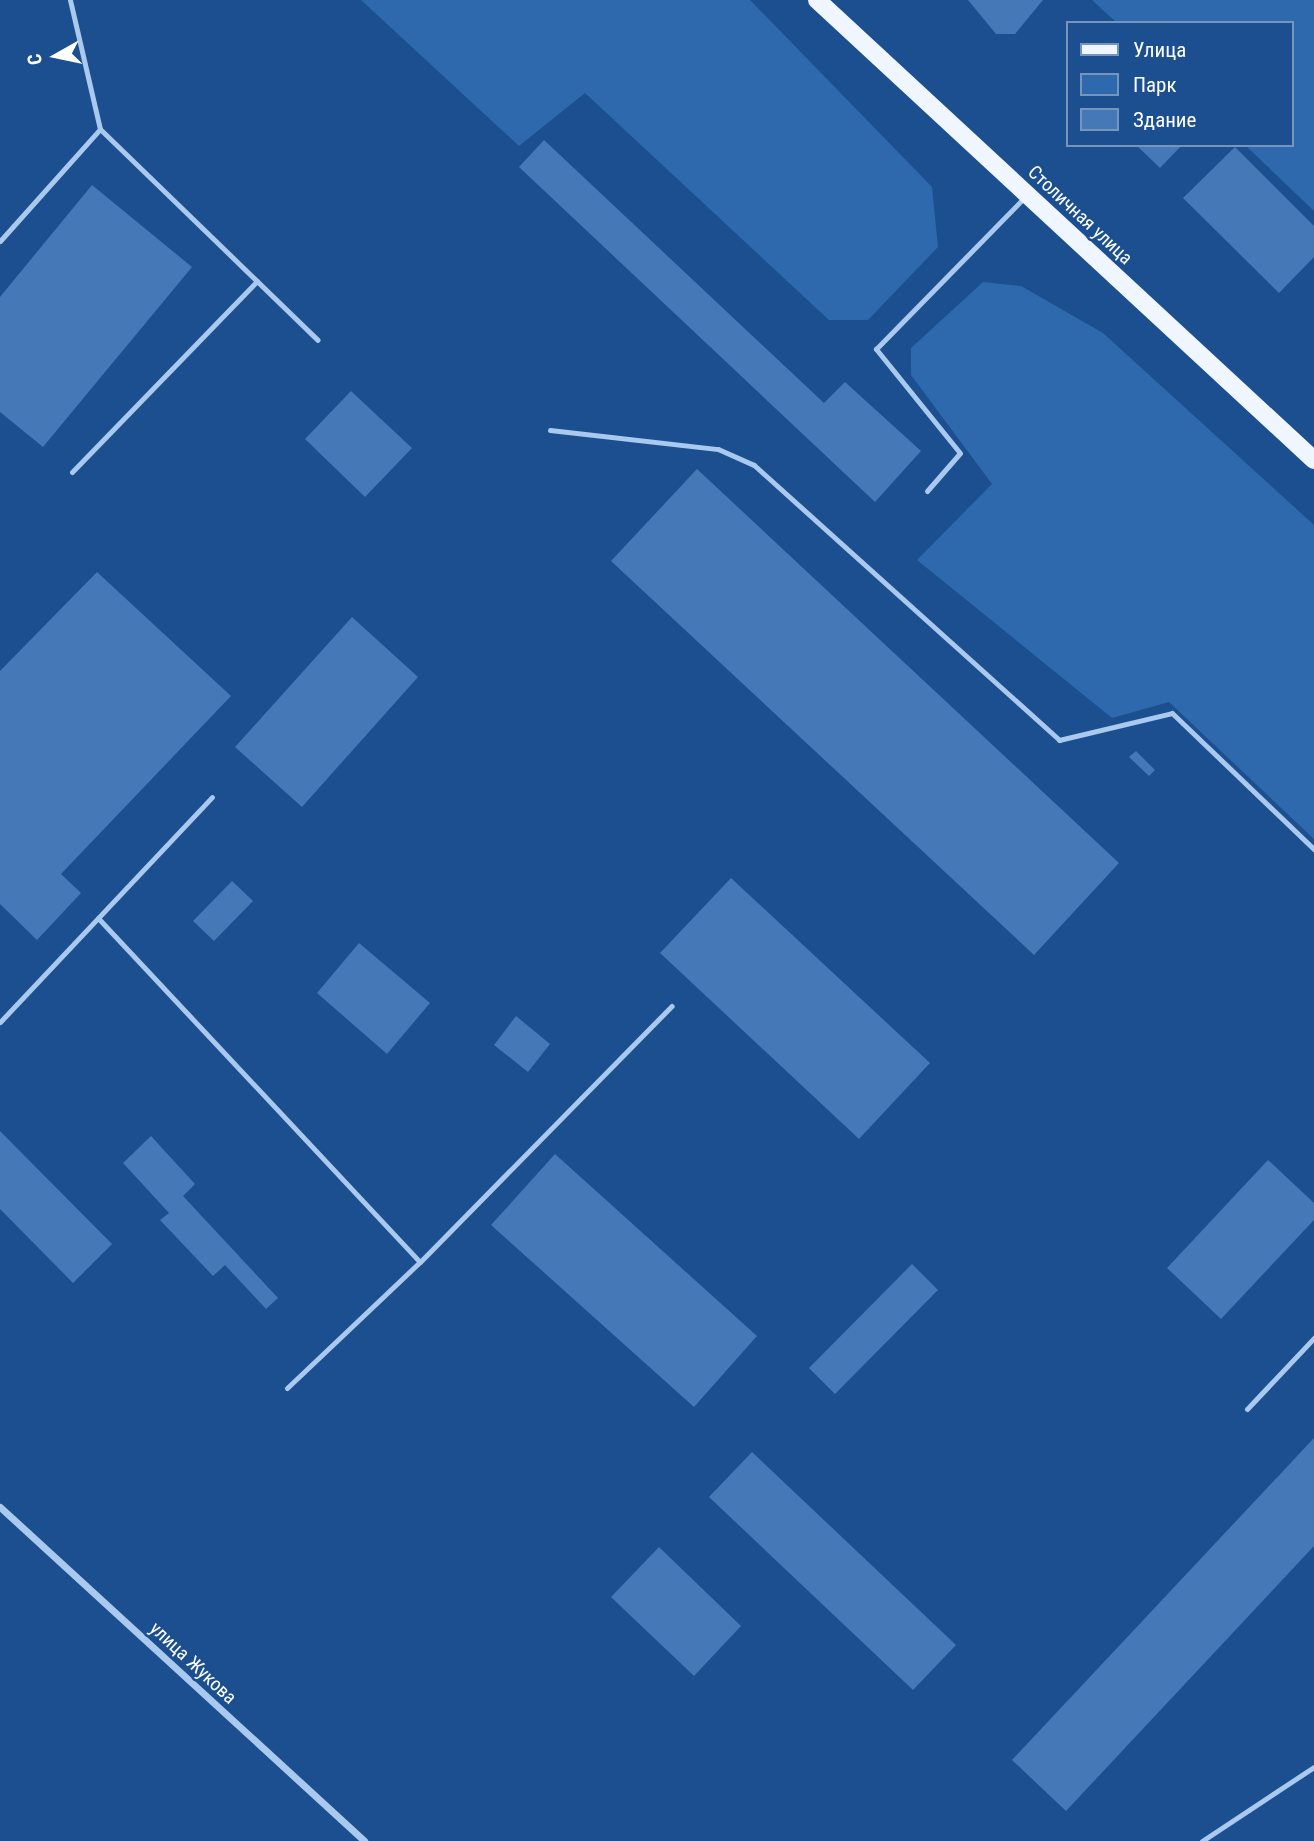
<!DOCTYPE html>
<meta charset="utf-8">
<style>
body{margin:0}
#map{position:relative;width:1314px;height:1841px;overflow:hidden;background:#1b4f8f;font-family:"Roboto Condensed",sans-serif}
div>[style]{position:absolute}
.green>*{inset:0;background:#2e69ad}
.building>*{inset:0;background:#4478b7}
.service>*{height:5px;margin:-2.5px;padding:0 2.5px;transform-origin:2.5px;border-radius:2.5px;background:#a9c9ee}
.minor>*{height:7px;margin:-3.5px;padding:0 3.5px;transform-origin:3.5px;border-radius:3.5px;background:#a9c9ee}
.primary>*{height:18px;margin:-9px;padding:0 9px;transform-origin:9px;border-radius:9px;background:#f0f6ff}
span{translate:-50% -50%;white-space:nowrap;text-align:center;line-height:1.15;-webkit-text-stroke:5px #1b4f8f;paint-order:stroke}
.street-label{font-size:19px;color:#fff}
.legend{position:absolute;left:1066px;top:21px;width:228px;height:126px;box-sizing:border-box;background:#1b4f8f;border:2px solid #7695bc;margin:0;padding:9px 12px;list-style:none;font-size:21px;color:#fff}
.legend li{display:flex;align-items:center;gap:14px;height:35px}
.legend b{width:35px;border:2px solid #7695bc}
.north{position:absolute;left:21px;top:21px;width:70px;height:70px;-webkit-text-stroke:5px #1b4f8f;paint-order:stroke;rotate:261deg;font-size:19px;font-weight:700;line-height:28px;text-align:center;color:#fff}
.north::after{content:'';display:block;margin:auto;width:24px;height:32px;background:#fff;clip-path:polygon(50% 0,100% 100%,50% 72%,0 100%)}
</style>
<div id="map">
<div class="green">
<i style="clip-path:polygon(361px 0,750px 0,932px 187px,938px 247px,868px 320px,829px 320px,585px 93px,519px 146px)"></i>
<i style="clip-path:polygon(1092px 0,1314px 0,1314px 211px,1245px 145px,1291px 145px,1291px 23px,1117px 23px)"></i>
<i style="clip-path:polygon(983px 282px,1021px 286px,1103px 333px,1314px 525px,1314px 839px,1169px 702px,1112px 718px,917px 560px,992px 484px,911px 375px,911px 348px)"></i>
</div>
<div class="building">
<i style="clip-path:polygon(968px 0,1043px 0,1015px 34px,996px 34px)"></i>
<i style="clip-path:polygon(544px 140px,824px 403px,845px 382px,921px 451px,875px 502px,519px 167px)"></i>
<i style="clip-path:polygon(1136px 145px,1182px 145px,1160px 168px)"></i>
<i style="clip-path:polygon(1235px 147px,1314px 226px,1314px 257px,1279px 293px,1183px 198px)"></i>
<i style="clip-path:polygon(92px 185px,192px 267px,43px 447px,0 412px,0 297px)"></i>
<i style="clip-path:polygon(351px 391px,412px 448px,365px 497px,305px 439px)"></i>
<i style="clip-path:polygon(697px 469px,1119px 863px,1034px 955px,611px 561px)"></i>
<i style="clip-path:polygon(97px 572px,231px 696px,61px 874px,81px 893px,37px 940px,0 904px,0 671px)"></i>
<i style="clip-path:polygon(352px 617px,418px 677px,302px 807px,235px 747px)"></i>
<i style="clip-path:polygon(1136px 751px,1155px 770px,1149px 776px,1129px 757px)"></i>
<i style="clip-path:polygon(731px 878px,930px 1063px,859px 1139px,660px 953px)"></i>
<i style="clip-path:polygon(232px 881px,253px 901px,214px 941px,193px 921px)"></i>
<i style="clip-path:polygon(359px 943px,430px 1003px,387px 1054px,317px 993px)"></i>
<i style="clip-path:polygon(516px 1016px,550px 1044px,528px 1072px,494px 1045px)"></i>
<i style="clip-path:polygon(0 1131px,112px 1244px,73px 1283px,0 1209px)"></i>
<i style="clip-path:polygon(151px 1136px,195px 1184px,183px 1196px,278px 1298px,266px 1309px,225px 1265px,213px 1276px,160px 1220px,169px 1213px,123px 1163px)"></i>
<i style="clip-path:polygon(555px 1154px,757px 1336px,694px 1407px,491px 1225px)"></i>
<i style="clip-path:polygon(1268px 1160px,1314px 1203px,1314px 1220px,1221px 1319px,1167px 1268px)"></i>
<i style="clip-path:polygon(912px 1264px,938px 1290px,835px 1394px,809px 1368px)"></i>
<i style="clip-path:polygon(1314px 1438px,1314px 1546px,1066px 1811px,1012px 1760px)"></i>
<i style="clip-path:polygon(752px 1452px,956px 1645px,913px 1690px,709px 1497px)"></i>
<i style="clip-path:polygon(659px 1547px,741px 1626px,694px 1676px,611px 1597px)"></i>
</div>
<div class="service">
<i style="left:70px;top:0;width:132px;rotate:76.9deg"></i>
<i style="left:100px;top:129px;width:303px;rotate:44.1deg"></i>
<i style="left:0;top:241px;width:150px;rotate:-48.2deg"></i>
<i style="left:550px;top:430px;width:169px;rotate:6.5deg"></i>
<i style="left:718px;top:449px;width:39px;rotate:24deg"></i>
<i style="left:754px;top:465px;width:411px;rotate:42deg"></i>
<i style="left:1059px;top:740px;width:116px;rotate:-13.4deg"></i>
<i style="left:1172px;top:713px;width:197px;rotate:43.8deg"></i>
<i style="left:72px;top:472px;width:266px;rotate:-45.9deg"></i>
<i style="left:927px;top:491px;width:50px;rotate:-49deg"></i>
<i style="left:960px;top:453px;width:134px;rotate:-128.9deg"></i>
<i style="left:876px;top:349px;width:213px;rotate:-45.6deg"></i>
<i style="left:98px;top:918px;width:471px;rotate:46.9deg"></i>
<i style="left:0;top:1022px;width:309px;rotate:-46.7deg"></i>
<i style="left:287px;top:1388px;width:183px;rotate:-43.5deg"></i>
<i style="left:420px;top:1262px;width:359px;rotate:-45.5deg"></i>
<i style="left:1247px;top:1409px;width:98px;rotate:-46.7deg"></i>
<i style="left:1202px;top:1841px;width:134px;rotate:-33.5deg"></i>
</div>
<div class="minor">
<i style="left:0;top:1507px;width:494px;rotate:42.5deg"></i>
</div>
<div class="primary">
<i style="left:817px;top:0;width:677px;rotate:42.79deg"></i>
</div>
<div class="street-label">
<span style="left:1080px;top:215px;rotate:43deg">Столичная улица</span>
<span style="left:193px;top:1663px;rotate:43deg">улица Жукова</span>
</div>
<ul class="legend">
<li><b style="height:9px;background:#f0f6ff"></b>Улица</li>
<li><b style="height:19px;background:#2e69ad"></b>Парк</li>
<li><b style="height:19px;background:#4478b7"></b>Здание</li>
</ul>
<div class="north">С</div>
</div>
